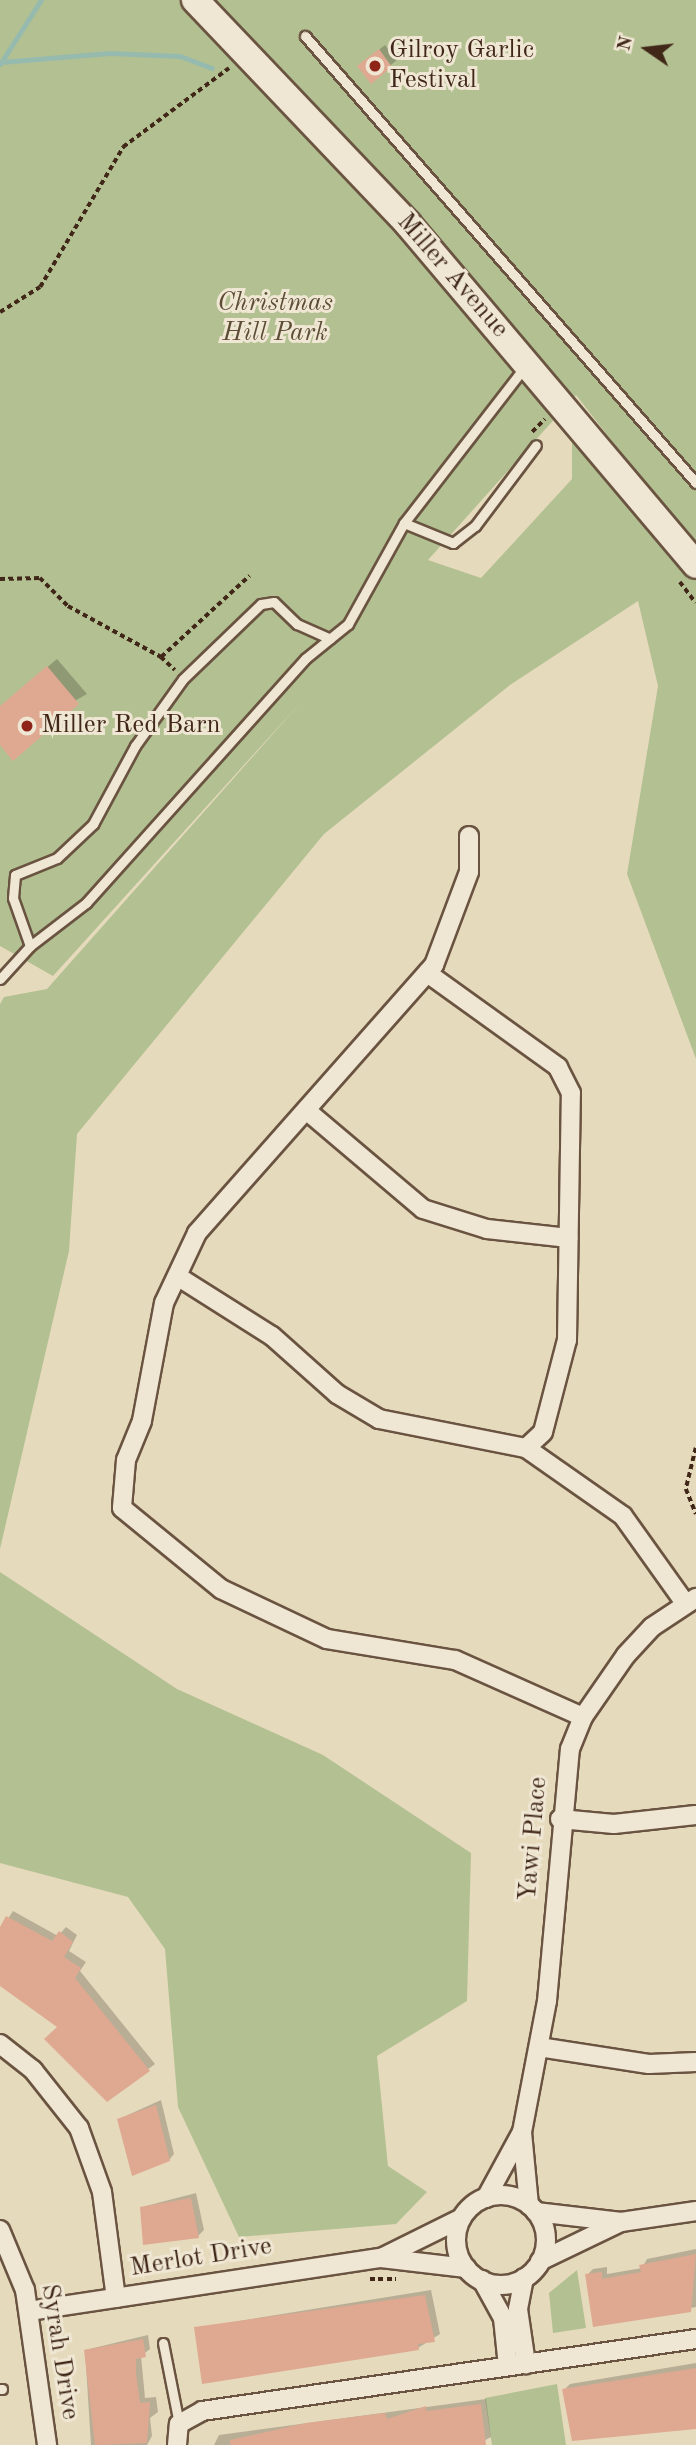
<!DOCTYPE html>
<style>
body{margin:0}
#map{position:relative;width:696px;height:2445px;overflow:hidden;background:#e6dabc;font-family:"Old Standard TT",serif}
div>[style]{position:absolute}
.green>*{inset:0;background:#b3c092}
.shadow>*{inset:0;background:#0003}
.stream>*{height:5px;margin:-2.5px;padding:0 2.5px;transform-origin:2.5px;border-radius:2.5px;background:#96bbae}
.building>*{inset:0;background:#dfa891}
.path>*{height:3.5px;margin-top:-1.75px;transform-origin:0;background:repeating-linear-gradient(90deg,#402718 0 5px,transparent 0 8.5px)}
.roads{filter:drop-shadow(2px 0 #6a5441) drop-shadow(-2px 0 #6a5441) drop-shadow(0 2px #6a5441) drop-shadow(0 -2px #6a5441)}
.lane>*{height:9px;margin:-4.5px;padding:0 4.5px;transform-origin:4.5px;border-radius:4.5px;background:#efe7d3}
.street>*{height:18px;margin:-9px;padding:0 9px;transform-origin:9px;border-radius:9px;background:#efe7d3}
.street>.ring{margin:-9px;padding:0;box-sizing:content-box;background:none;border:18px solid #efe7d3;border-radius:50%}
.secondary>*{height:26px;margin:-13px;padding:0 13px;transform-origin:13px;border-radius:13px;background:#efe7d3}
.dots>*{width:19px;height:19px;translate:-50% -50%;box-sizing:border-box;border:4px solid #efe7d3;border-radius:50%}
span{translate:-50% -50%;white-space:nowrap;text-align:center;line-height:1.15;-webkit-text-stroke:6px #efe7d3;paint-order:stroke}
.poi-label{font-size:26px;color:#402718}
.left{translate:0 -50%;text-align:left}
.street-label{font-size:26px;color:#402718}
.park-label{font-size:26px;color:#5d4d36;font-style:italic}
.north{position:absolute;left:612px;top:14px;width:70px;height:70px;-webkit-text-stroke:5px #efe7d3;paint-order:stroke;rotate:284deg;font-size:19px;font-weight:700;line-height:28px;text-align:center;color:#402718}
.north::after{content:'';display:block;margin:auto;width:24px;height:32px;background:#402718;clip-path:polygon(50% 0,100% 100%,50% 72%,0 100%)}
</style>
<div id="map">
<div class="green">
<i style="clip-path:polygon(0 0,696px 0,696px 549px,576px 395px,428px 560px,481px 578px,572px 479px,572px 432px,681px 568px,696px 563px,696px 1059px,627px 874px,658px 686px,638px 601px,510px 685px,324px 834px,77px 1134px,69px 1251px,0 1549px,0 1004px,4px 997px,47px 989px,302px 701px,53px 976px,0 946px)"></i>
<i style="clip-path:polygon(0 1572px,177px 1689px,323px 1755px,471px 1853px,467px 2001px,377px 2056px,388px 2166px,427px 2192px,396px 2224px,239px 2237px,178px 2107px,165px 1949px,128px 1897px,0 1863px)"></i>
<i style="clip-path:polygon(577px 2270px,586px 2328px,553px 2333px,549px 2293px)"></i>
<i style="clip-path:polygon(557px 2384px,566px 2445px,492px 2445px,485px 2398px)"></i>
</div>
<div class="shadow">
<i style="clip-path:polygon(385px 45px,397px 60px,371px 81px,365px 61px)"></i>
<i style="clip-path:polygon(57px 659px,87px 694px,0 743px,0 707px)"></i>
<i style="clip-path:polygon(13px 1911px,58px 1936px,66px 1927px,77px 1935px,69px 1951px,86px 1962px,80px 1971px,155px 2064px,107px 2100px,59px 2027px,0 1975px,0 1931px)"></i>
<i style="clip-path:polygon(161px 2100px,174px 2154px,169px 2160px,119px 2119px)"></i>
<i style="clip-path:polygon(196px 2193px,204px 2230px,198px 2236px,142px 2207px)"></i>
<i style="clip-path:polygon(696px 2249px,696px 2307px,594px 2325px,587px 2275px,593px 2269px,607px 2267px,607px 2274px,642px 2268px,647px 2259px)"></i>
<i style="clip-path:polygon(431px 2290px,440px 2334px,418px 2348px,196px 2328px)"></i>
<i style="clip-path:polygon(148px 2335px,150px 2349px,141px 2356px,145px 2398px,156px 2397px,158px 2412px,150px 2418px,152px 2436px,147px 2445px,91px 2445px,85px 2350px)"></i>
<i style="clip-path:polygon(696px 2363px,696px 2423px,564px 2390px,570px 2384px)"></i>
<i style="clip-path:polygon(486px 2399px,491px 2437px,476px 2445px,214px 2445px,219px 2435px)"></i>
</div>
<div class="stream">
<i style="left:1px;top:62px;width:109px;rotate:-4.7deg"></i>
<i style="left:110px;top:53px;width:70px;rotate:2.5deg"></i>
<i style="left:180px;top:56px;width:34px;rotate:21deg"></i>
<i style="left:0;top:64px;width:76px;rotate:-57.4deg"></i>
</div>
<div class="building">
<i style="clip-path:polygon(379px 49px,392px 67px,371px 84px,357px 66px)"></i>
<i style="clip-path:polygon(47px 666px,79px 704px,13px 761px,0 745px,0 706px)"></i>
<i style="clip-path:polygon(6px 1916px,52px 1941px,59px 1931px,73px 1942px,64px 1957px,81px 1968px,75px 1978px,150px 2071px,107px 2102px,44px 2039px,57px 2027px,0 1986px,0 1927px)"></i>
<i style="clip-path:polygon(156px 2105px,170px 2161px,132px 2176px,117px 2119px)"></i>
<i style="clip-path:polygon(191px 2198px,199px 2238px,143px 2245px,140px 2207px)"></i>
<i style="clip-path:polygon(696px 2254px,691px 2312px,593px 2327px,585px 2274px,602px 2272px,602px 2279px,641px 2272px,639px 2265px)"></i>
<i style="clip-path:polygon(425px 2295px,435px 2342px,418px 2344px,419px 2350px,202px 2384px,194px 2327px)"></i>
<i style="clip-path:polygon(143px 2339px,146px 2357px,136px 2359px,136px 2374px,140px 2403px,150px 2402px,147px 2443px,95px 2445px,84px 2350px)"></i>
<i style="clip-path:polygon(696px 2368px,696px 2429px,572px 2441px,562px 2389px)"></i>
<i style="clip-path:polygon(481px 2404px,486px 2445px,230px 2445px,230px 2440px,306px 2423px,385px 2413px,387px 2419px,426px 2406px,426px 2411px)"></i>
</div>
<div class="path">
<i style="left:0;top:312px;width:47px;rotate:-32deg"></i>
<i style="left:40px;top:287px;width:163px;rotate:-59.3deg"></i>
<i style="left:123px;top:147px;width:132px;rotate:-36.7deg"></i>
<i style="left:532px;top:432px;width:18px;rotate:-45deg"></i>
<i style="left:0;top:579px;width:40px;rotate:-1.4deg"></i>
<i style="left:40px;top:578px;width:40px;rotate:45deg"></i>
<i style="left:68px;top:606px;width:106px;rotate:28.7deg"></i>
<i style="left:161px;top:657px;width:120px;rotate:-42.6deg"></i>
<i style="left:680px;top:582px;width:26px;rotate:53deg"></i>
<i style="left:161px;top:657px;width:19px;rotate:43deg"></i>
<i style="left:696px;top:1448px;width:42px;rotate:103.7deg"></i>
<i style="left:686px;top:1489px;width:27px;rotate:68deg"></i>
<i style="left:370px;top:2279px;width:26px"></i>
</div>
<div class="roads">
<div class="lane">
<i style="left:305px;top:36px;width:594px;rotate:48.82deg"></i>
<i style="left:404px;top:523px;width:53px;rotate:22.2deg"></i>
<i style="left:453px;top:543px;width:28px;rotate:-38deg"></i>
<i style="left:475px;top:526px;width:101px;rotate:-53deg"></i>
<i style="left:30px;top:946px;width:51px;rotate:-109.5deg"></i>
<i style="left:13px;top:898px;width:23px;rotate:-85deg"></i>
<i style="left:15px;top:875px;width:45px;rotate:-22deg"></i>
<i style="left:57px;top:858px;width:50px;rotate:-43.4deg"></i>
<i style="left:93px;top:824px;width:89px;rotate:-61.7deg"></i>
<i style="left:135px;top:746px;width:82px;rotate:-54.4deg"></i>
<i style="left:183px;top:679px;width:108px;rotate:-43.9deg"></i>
<i style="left:261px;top:604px;width:13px;rotate:-9deg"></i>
<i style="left:274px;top:602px;width:32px;rotate:44deg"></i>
<i style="left:297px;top:624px;width:36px;rotate:24deg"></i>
<i style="left:0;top:979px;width:45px;rotate:-47.7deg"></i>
<i style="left:30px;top:946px;width:71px;rotate:-37.5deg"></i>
<i style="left:86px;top:903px;width:329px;rotate:-48.1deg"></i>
<i style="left:306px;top:658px;width:54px;rotate:-39deg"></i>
<i style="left:348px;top:624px;width:115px;rotate:-61deg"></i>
<i style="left:404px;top:523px;width:200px;rotate:-52.3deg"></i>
<i style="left:163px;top:2343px;width:83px;rotate:78.8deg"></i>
<i style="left:0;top:2389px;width:2px"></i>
</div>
<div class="street">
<i style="left:469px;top:836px;width:36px;rotate:90deg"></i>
<i style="left:469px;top:872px;width:99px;rotate:110.6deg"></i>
<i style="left:434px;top:965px;width:358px;rotate:131.5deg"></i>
<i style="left:197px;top:1233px;width:77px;rotate:115.2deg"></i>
<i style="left:164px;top:1303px;width:120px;rotate:100.6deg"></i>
<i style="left:142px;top:1421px;width:42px;rotate:112.3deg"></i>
<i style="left:126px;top:1460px;width:48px;rotate:94.8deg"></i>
<i style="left:122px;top:1508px;width:128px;rotate:39.3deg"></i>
<i style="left:221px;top:1589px;width:117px;rotate:25.3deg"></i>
<i style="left:327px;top:1639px;width:130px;rotate:9.3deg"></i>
<i style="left:455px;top:1660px;width:140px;rotate:24deg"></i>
<i style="left:306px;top:1110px;width:153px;rotate:40.2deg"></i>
<i style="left:423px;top:1209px;width:67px;rotate:17.4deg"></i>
<i style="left:487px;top:1229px;width:82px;rotate:6.3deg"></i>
<i style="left:177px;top:1276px;width:112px;rotate:32.3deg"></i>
<i style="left:272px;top:1336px;width:87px;rotate:41.7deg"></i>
<i style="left:337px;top:1394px;width:49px;rotate:30.8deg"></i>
<i style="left:379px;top:1419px;width:150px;rotate:11.2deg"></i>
<i style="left:526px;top:1448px;width:23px;rotate:-43deg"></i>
<i style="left:543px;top:1432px;width:95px;rotate:-75.4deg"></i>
<i style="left:567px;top:1340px;width:247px;rotate:-89.1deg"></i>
<i style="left:571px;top:1093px;width:29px;rotate:-117deg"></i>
<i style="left:558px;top:1067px;width:161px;rotate:-144.3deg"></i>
<i style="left:526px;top:1448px;width:118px;rotate:35deg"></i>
<i style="left:623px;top:1516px;width:107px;rotate:54.5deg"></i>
<i style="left:560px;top:1819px;width:54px;rotate:5.3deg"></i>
<i style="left:614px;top:1824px;width:82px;rotate:-6.3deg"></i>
<i style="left:0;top:2044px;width:42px;rotate:38.2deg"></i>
<i style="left:33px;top:2070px;width:74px;rotate:51.6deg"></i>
<i style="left:79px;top:2128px;width:68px;rotate:70.2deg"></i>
<i style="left:102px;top:2192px;width:107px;rotate:82.5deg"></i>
<i style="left:539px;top:2047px;width:111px;rotate:8.8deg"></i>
<i style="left:649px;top:2064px;width:47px;rotate:-2.4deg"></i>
<i class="ring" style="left:456px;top:2195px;width:72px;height:72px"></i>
<i style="left:486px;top:2198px;width:75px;rotate:-61.4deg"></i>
<i style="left:529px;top:2205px;width:73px;rotate:-95.5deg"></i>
<i style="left:522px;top:2132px;width:133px;rotate:-79.2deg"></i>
<i style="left:547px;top:2001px;width:253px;rotate:-84.8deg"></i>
<i style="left:570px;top:1749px;width:35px;rotate:-68deg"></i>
<i style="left:583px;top:1717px;width:75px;rotate:-55.3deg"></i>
<i style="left:626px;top:1655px;width:38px;rotate:-47deg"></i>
<i style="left:652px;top:1627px;width:53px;rotate:-33.4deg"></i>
<i style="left:536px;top:2212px;width:86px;rotate:6.7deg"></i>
<i style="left:0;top:2230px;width:65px;rotate:67.4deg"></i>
<i style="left:25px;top:2290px;width:157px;rotate:81.9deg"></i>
<i style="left:381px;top:2258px;width:90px;rotate:-26.3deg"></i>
<i style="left:540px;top:2261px;width:90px;rotate:-25.7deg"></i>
<i style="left:621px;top:2222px;width:76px;rotate:-8.3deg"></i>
<i style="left:524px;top:2278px;width:32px;rotate:101deg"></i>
<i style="left:518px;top:2309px;width:56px;rotate:81.7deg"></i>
<i style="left:482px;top:2280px;width:43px;rotate:61.1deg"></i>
<i style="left:503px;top:2318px;width:48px;rotate:84.1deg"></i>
<i style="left:29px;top:2311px;width:356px;rotate:-8.6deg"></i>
<i style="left:381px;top:2258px;width:86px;rotate:6.7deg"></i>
<i style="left:177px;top:2445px;width:21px;rotate:-85deg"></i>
<i style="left:179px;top:2424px;width:26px;rotate:-29deg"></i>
<i style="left:202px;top:2411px;width:499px;rotate:-8.3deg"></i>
</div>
<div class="secondary">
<i style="left:195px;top:0;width:309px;rotate:46.4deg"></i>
<i style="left:408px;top:224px;width:446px;rotate:49.8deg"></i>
</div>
</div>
<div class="dots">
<i style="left:375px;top:66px;background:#8f2418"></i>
<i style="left:27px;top:726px;background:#8f2418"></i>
</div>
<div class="poi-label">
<span class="left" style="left:389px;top:66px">Gilroy Garlic<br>Festival</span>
<span class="left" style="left:41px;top:726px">Miller Red Barn</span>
</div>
<div class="street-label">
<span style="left:452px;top:276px;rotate:49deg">Miller Avenue</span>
<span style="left:534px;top:1839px;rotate:-85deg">Yawi Place</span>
<span style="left:201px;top:2258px;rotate:-9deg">Merlot Drive</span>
<span style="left:59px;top:2352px;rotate:81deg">Syrah Drive</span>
</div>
<div class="park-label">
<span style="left:275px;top:319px">Christmas<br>Hill Park</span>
</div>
<div class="north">N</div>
</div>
